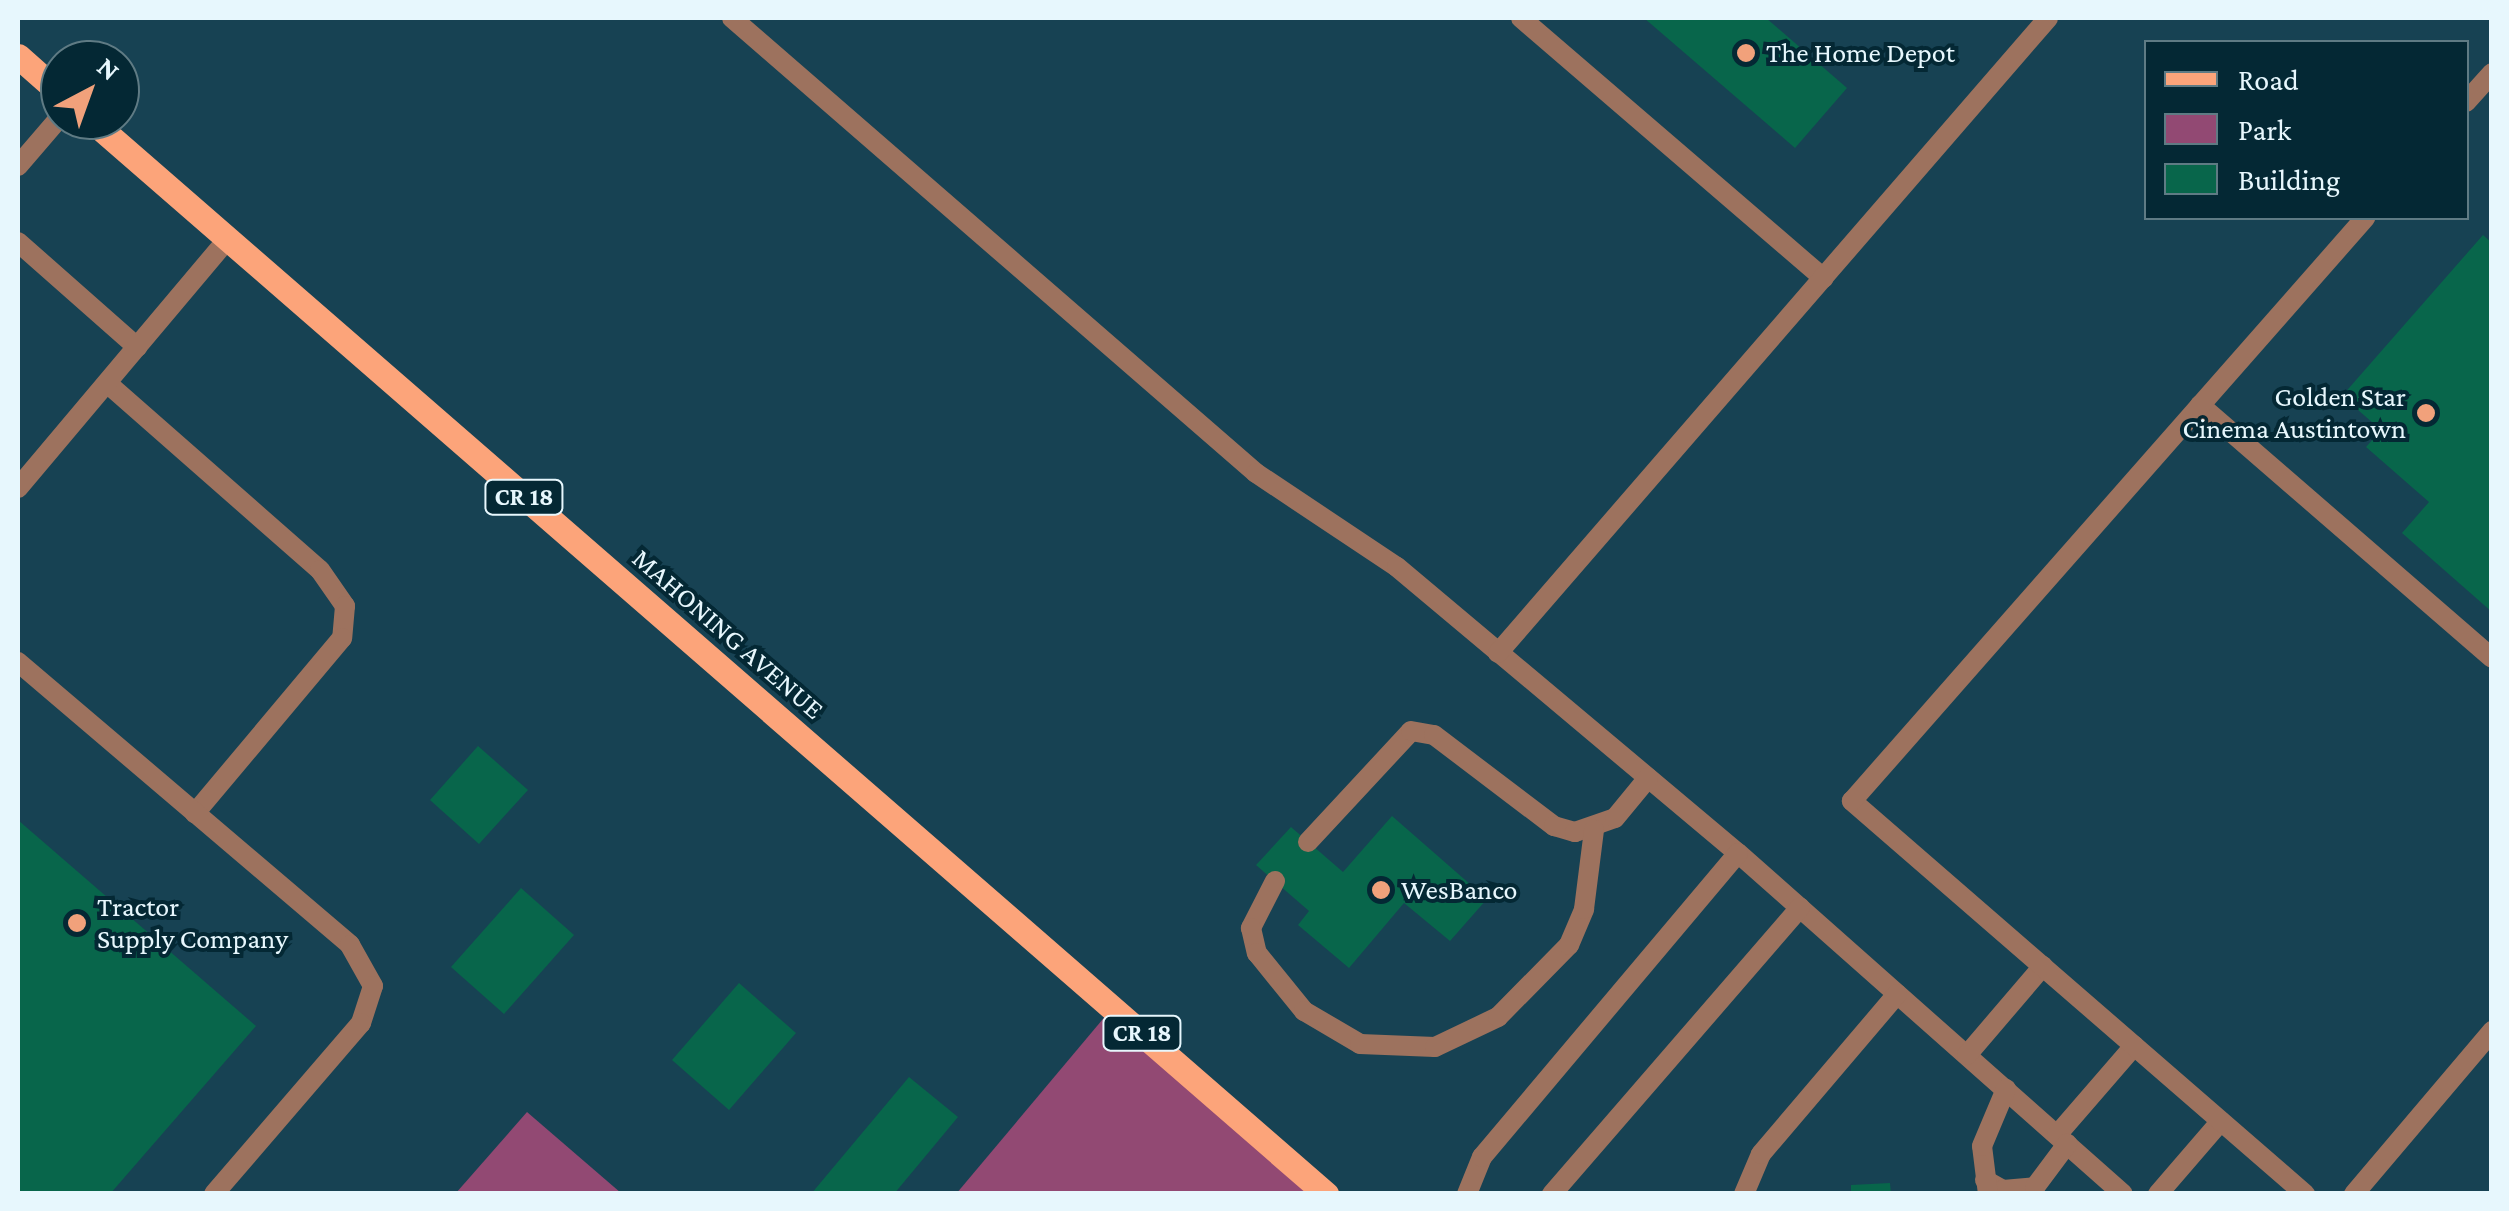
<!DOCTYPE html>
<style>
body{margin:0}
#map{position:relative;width:2509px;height:1211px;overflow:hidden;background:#174253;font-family:"Crimson Pro",serif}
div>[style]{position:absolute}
.green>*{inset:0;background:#924973}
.building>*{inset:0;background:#08664b}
.lane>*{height:20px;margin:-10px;padding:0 10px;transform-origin:10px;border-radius:10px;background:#9d725e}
.primary>*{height:25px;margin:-12.5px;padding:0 12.5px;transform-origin:12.5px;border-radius:12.5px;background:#fca47a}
.dots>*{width:28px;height:28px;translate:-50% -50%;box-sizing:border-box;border:5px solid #042834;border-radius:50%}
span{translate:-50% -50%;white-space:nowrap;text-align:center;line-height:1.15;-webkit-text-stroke:8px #042834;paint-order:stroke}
.shield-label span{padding:2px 8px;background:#042834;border:2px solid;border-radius:8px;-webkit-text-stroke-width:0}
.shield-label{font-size:25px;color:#e7f7fd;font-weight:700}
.poi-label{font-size:28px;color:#e7f7fd}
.left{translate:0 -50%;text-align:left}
.right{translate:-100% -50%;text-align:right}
.street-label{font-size:28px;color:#e7f7fd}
.frame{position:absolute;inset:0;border:20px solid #e7f7fd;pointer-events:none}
.legend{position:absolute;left:2144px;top:40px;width:325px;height:180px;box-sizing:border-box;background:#042834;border:2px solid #5f7b84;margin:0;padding:12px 18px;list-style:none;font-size:30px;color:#e7f7fd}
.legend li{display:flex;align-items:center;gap:20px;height:50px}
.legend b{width:50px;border:2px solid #5f7b84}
.north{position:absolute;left:40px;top:40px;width:100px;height:100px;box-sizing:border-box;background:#042834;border:2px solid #5f7b84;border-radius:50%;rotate:41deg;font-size:28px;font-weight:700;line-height:40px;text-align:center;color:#e7f7fd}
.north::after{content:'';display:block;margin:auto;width:35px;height:45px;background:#f1a17b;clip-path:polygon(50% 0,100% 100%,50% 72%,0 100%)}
</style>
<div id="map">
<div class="green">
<i style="clip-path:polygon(1113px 1007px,1326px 1194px,956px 1194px)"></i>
<i style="clip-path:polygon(527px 1112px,621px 1193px,456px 1193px)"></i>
</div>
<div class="building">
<i style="clip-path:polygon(1644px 18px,1766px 18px,1847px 88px,1795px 148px)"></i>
<i style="clip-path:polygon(2483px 235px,2492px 243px,2492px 612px,2402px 533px,2429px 502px,2366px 447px,2381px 430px,2342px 396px)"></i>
<i style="clip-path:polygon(478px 746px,528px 790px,479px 844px,430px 800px)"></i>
<i style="clip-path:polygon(1392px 816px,1487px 899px,1450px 941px,1404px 903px,1349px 968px,1298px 925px,1309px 911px,1256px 865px,1291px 827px,1343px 872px)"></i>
<i style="clip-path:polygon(18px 820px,256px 1026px,110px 1194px,18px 1194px)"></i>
<i style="clip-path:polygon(521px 888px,574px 935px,504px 1014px,451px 967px)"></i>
<i style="clip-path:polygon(739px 983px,796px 1033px,729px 1110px,672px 1060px)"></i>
<i style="clip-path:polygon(909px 1077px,958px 1117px,894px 1194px,811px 1194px)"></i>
<i style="clip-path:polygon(1890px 1183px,1891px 1194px,1851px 1194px,1851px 1185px)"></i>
</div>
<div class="lane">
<i style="left:732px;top:18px;width:694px;rotate:40.97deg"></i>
<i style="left:1256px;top:473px;width:169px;rotate:33.7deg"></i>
<i style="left:1397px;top:567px;width:445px;rotate:40deg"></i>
<i style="left:1738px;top:853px;width:514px;rotate:41.53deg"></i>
<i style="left:1521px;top:18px;width:399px;rotate:40.7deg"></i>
<i style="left:2466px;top:102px;width:39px;rotate:-48deg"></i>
<i style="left:18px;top:166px;width:65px;rotate:-49.4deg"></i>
<i style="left:18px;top:242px;width:159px;rotate:41.4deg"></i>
<i style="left:107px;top:383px;width:283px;rotate:41.3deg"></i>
<i style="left:320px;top:570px;width:44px;rotate:55.2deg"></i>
<i style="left:345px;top:606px;width:32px;rotate:95deg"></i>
<i style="left:342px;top:638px;width:229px;rotate:130deg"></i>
<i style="left:2200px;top:405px;width:386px;rotate:40.9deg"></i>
<i style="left:18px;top:488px;width:326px;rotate:-49.9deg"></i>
<i style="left:1498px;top:653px;width:840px;rotate:-49.1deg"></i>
<i style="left:18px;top:662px;width:436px;rotate:40.4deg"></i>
<i style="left:350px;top:945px;width:47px;rotate:60.7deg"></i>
<i style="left:373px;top:986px;width:39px;rotate:108deg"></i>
<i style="left:361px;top:1023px;width:225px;rotate:130.7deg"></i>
<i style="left:1308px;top:842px;width:151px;rotate:-47.1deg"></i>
<i style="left:1411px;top:731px;width:23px;rotate:10deg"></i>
<i style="left:1434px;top:735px;width:151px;rotate:37.2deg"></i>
<i style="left:1554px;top:826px;width:22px;rotate:16deg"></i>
<i style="left:1575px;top:832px;width:42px;rotate:-19.3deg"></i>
<i style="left:1615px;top:818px;width:52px;rotate:-50.5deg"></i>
<i style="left:1275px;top:881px;width:53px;rotate:117.1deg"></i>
<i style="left:1251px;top:928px;width:26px;rotate:77deg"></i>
<i style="left:1257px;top:953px;width:75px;rotate:51deg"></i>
<i style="left:1304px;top:1011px;width:65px;rotate:30.5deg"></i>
<i style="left:1360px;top:1044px;width:75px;rotate:2.3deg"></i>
<i style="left:1435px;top:1047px;width:70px;rotate:-25.5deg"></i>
<i style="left:1498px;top:1017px;width:101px;rotate:-45.4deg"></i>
<i style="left:1569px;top:945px;width:39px;rotate:-67deg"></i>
<i style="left:1584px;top:909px;width:80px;rotate:-82.8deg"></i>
<i style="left:1967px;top:1055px;width:117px;rotate:-49.5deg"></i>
<i style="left:2057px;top:1135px;width:118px;rotate:-49.1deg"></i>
<i style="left:1985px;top:1180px;width:21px;rotate:29deg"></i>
<i style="left:2003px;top:1190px;width:32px;rotate:-5deg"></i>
<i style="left:2035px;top:1187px;width:54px;rotate:-53.3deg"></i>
<i style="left:1467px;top:1194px;width:40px;rotate:-68deg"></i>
<i style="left:1482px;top:1157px;width:397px;rotate:-49.9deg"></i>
<i style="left:1552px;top:1194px;width:379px;rotate:-49.1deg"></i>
<i style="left:1744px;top:1194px;width:43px;rotate:-67deg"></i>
<i style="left:1761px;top:1154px;width:210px;rotate:-49.6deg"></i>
<i style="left:1988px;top:1194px;width:48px;rotate:-97.1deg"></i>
<i style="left:1982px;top:1146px;width:62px;rotate:-67.2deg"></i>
<i style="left:2158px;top:1194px;width:96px;rotate:-49.2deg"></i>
<i style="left:2305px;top:1194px;width:600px;rotate:-139.06deg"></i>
<i style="left:1852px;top:801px;width:777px;rotate:-48.65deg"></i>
<i style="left:2354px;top:1194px;width:214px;rotate:-49.7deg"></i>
</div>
<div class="primary">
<i style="left:18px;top:56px;width:56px;rotate:41.4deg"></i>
<i style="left:91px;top:120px;width:1637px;rotate:41.01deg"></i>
</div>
<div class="dots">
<i style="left:1746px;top:53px;background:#f1a17b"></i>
<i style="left:2426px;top:413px;background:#f1a17b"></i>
<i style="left:1381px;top:890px;background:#f1a17b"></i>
<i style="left:77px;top:923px;background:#f1a17b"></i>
</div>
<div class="shield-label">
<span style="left:524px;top:497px">CR 18</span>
<span style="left:1142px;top:1033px">CR 18</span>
</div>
<div class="poi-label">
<span class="left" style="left:1766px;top:53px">The Home Depot</span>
<span class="right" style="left:2406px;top:413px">Golden Star<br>Cinema Austintown</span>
<span class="left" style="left:1401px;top:890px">WesBanco</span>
<span class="left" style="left:97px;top:923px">Tractor<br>Supply Company</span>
</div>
<div class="street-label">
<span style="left:728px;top:634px;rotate:41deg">MAHONING AVENUE</span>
</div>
<div class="frame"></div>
<ul class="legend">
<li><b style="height:12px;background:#fca47a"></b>Road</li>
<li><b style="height:28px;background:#924973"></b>Park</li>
<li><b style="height:28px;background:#08664b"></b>Building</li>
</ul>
<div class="north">N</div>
</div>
